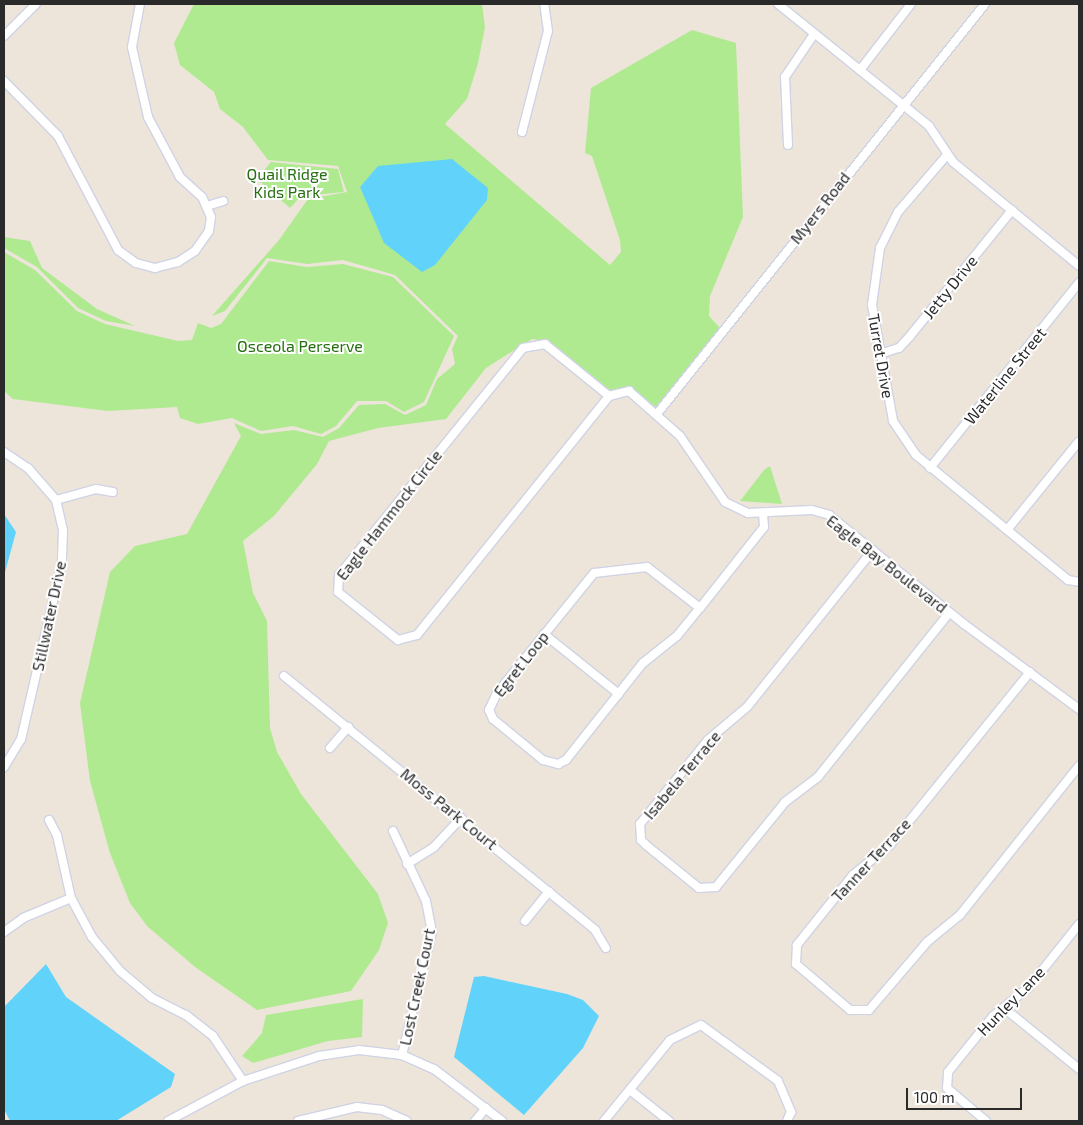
<!DOCTYPE html>
<style>
body{margin:0}
#map{position:relative;width:1083px;height:1125px;overflow:hidden;background:#ede5da;font-family:"Exo 2",sans-serif}
div>[style]{position:absolute}
.green>*{inset:0;background:#afea90}
.water>*{inset:0;background:#61d3fb}
.roads{filter:drop-shadow(1px 0 #cfd3e4) drop-shadow(-1px 0 #cfd3e4) drop-shadow(0 1px #cfd3e4) drop-shadow(0 -1px #cfd3e4)}
.minor>*{height:8px;margin:-4px;padding:0 4px;transform-origin:4px;border-radius:4px;background:#fff}
span{translate:-50% -50%;white-space:nowrap;text-align:center;line-height:1.15;-webkit-text-stroke:4px #fff;paint-order:stroke}
.park-label{font-size:16px;color:#266e12}
.street-label{font-size:16px;color:#2a2a2a}
.frame{position:absolute;inset:0;border:5px solid #2a2a2a;pointer-events:none}
.scale{position:absolute;left:906px;top:1088px;width:116px;height:22px;box-sizing:border-box;border:2px solid #2a2a2a;border-top:0;padding-left:6px;font-size:15px;line-height:18px;white-space:nowrap;color:#2a2a2a;-webkit-text-stroke:4px #fff;paint-order:stroke}
</style>
<div id="map">
<div class="green">
<i style="clip-path:polygon(194px 4px,482px 4px,485px 27px,478px 63px,467px 99px,445px 124px,610px 265px,621px 252px,620px 240px,592px 156px,585px 153px,591px 88px,692px 30px,736px 43px,743px 217px,710px 296px,709px 316px,720px 328px,657px 408px,630px 387px,609px 391px,547px 341px,532px 339px,486px 368px,446px 419px,378px 428px,329px 441px,317px 464px,274px 516px,243px 541px,253px 593px,267px 621px,270px 728px,277px 752px,301px 794px,378px 894px,388px 923px,379px 950px,351px 991px,257px 1010px,195px 967px,147px 926px,130px 903px,110px 853px,90px 781px,80px 703px,110px 572px,135px 546px,187px 534px,241px 436px,234px 423px,261px 434px,294px 430px,323px 437px,339px 428px,359px 405px,385px 404px,405px 415px,426px 405px,437px 379px,455px 364px,452px 349px,458px 336px,395px 275px,343px 260px,307px 264px,267px 258px,225px 311px,212px 316px,279px 240px,308px 199px,347px 192px,338px 166px,268px 160px,243px 127px,220px 109px,214px 92px,180px 65px,174px 43px)"></i>
<i style="clip-path:polygon(271px 162px,338px 169px,344px 192px,301px 196px,290px 208px,257px 179px)"></i>
<i style="clip-path:polygon(4px 237px,30px 241px,42px 268px,97px 309px,135px 326px,106px 321px,78px 308px,37px 267px,4px 248px)"></i>
<i style="clip-path:polygon(4px 252px,35px 270px,77px 311px,105px 324px,178px 341px,192px 340px,198px 323px,211px 328px,221px 324px,269px 261px,307px 267px,343px 264px,393px 277px,454px 336px,424px 402px,404px 412px,386px 401px,357px 401px,336px 426px,321px 434px,293px 426px,261px 431px,232px 418px,198px 424px,180px 418px,177px 407px,108px 411px,13px 399px,4px 391px)"></i>
<i style="clip-path:polygon(770px 466px,782px 504px,740px 501px,764px 470px)"></i>
<i style="clip-path:polygon(363px 999px,362px 1037px,328px 1041px,253px 1063px,242px 1056px,262px 1033px,266px 1015px)"></i>
</div>
<div class="water">
<i style="clip-path:polygon(452px 159px,488px 188px,487px 200px,435px 265px,422px 272px,384px 243px,360px 187px,378px 166px)"></i>
<i style="clip-path:polygon(4px 514px,16px 532px,4px 576px)"></i>
<i style="clip-path:polygon(46px 964px,66px 997px,175px 1074px,171px 1087px,116px 1121px,10px 1121px,4px 1109px,4px 1007px)"></i>
<i style="clip-path:polygon(484px 976px,567px 994px,583px 1000px,599px 1016px,583px 1048px,524px 1115px,454px 1057px,474px 977px)"></i>
</div>
<div class="roads">
<div class="minor">
<i style="left:778px;top:4px;width:194px;rotate:38.9deg"></i>
<i style="left:929px;top:126px;width:43px;rotate:56.3deg"></i>
<i style="left:953px;top:162px;width:163px;rotate:39.5deg"></i>
<i style="left:4px;top:36px;width:45px;rotate:-45deg"></i>
<i style="left:860px;top:70px;width:83px;rotate:-52.3deg"></i>
<i style="left:4px;top:81px;width:77px;rotate:45.5deg"></i>
<i style="left:58px;top:136px;width:129px;rotate:62.2deg"></i>
<i style="left:118px;top:250px;width:22px;rotate:36deg"></i>
<i style="left:136px;top:263px;width:20px;rotate:15deg"></i>
<i style="left:155px;top:268px;width:24px;rotate:-15deg"></i>
<i style="left:178px;top:262px;width:20px;rotate:-33deg"></i>
<i style="left:195px;top:251px;width:24px;rotate:-55deg"></i>
<i style="left:209px;top:231px;width:14px;rotate:-82deg"></i>
<i style="left:211px;top:217px;width:22px;rotate:-114deg"></i>
<i style="left:202px;top:197px;width:30px;rotate:-138deg"></i>
<i style="left:180px;top:177px;width:68px;rotate:-118.1deg"></i>
<i style="left:148px;top:117px;width:72px;rotate:-102.9deg"></i>
<i style="left:132px;top:47px;width:44px;rotate:-79.5deg"></i>
<i style="left:522px;top:132px;width:104px;rotate:-75.6deg"></i>
<i style="left:548px;top:31px;width:27px;rotate:-98deg"></i>
<i style="left:788px;top:145px;width:68px;rotate:-92.5deg"></i>
<i style="left:785px;top:77px;width:52px;rotate:-56deg"></i>
<i style="left:947px;top:155px;width:75px;rotate:130.7deg"></i>
<i style="left:898px;top:212px;width:40px;rotate:116.6deg"></i>
<i style="left:880px;top:248px;width:58px;rotate:98deg"></i>
<i style="left:872px;top:305px;width:118px;rotate:79.7deg"></i>
<i style="left:893px;top:421px;width:41px;rotate:55.9deg"></i>
<i style="left:916px;top:455px;width:197px;rotate:39.4deg"></i>
<i style="left:1068px;top:580px;width:11px;rotate:10deg"></i>
<i style="left:207px;top:206px;width:17px;rotate:-17deg"></i>
<i style="left:880px;top:354px;width:20px;rotate:-18deg"></i>
<i style="left:899px;top:348px;width:16px;rotate:-47deg"></i>
<i style="left:910px;top:336px;width:162px;rotate:-51deg"></i>
<i style="left:609px;top:396px;width:82px;rotate:-140.9deg"></i>
<i style="left:545px;top:344px;width:22px;rotate:170deg"></i>
<i style="left:523px;top:348px;width:292px;rotate:129deg"></i>
<i style="left:339px;top:575px;width:17px;rotate:93deg"></i>
<i style="left:338px;top:592px;width:77px;rotate:38.7deg"></i>
<i style="left:398px;top:640px;width:20px;rotate:-15deg"></i>
<i style="left:417px;top:635px;width:307px;rotate:-51.2deg"></i>
<i style="left:609px;top:396px;width:21px;rotate:-14deg"></i>
<i style="left:629px;top:391px;width:68px;rotate:41.4deg"></i>
<i style="left:680px;top:436px;width:80px;rotate:55.7deg"></i>
<i style="left:725px;top:502px;width:25px;rotate:26deg"></i>
<i style="left:748px;top:513px;width:64px;rotate:-2.7deg"></i>
<i style="left:812px;top:510px;width:18px;rotate:16deg"></i>
<i style="left:829px;top:515px;width:174px;rotate:38.9deg"></i>
<i style="left:964px;top:624px;width:143px;rotate:36.5deg"></i>
<i style="left:657px;top:414px;width:525px;rotate:-51.34deg"></i>
<i style="left:4px;top:452px;width:29px;rotate:34deg"></i>
<i style="left:28px;top:468px;width:43px;rotate:48.8deg"></i>
<i style="left:56px;top:500px;width:31px;rotate:77deg"></i>
<i style="left:63px;top:530px;width:32px;rotate:92deg"></i>
<i style="left:62px;top:562px;width:182px;rotate:103deg"></i>
<i style="left:21px;top:739px;width:33px;rotate:121deg"></i>
<i style="left:930px;top:468px;width:238px;rotate:-51.2deg"></i>
<i style="left:56px;top:500px;width:41px;rotate:-15.4deg"></i>
<i style="left:96px;top:489px;width:17px;rotate:10deg"></i>
<i style="left:1007px;top:530px;width:114px;rotate:-51deg"></i>
<i style="left:873px;top:550px;width:201px;rotate:128.7deg"></i>
<i style="left:747px;top:707px;width:51px;rotate:139.8deg"></i>
<i style="left:708px;top:740px;width:108px;rotate:129deg"></i>
<i style="left:640px;top:824px;width:16px;rotate:86deg"></i>
<i style="left:641px;top:840px;width:7px;rotate:45deg"></i>
<i style="left:646px;top:845px;width:68px;rotate:39.1deg"></i>
<i style="left:699px;top:888px;width:17px;rotate:-3deg"></i>
<i style="left:716px;top:887px;width:109px;rotate:-50.9deg"></i>
<i style="left:785px;top:802px;width:41px;rotate:-37.1deg"></i>
<i style="left:818px;top:777px;width:210px;rotate:-51.4deg"></i>
<i style="left:700px;top:608px;width:67px;rotate:-142.3deg"></i>
<i style="left:647px;top:567px;width:53px;rotate:173.5deg"></i>
<i style="left:594px;top:573px;width:154px;rotate:128.9deg"></i>
<i style="left:497px;top:693px;width:19px;rotate:115deg"></i>
<i style="left:489px;top:710px;width:10px;rotate:66deg"></i>
<i style="left:493px;top:719px;width:65px;rotate:39.4deg"></i>
<i style="left:543px;top:760px;width:16px;rotate:15deg"></i>
<i style="left:558px;top:764px;width:9px;rotate:-27deg"></i>
<i style="left:566px;top:760px;width:124px;rotate:-51.6deg"></i>
<i style="left:643px;top:663px;width:43px;rotate:-38.5deg"></i>
<i style="left:677px;top:636px;width:36px;rotate:-51deg"></i>
<i style="left:700px;top:608px;width:103px;rotate:-51.7deg"></i>
<i style="left:764px;top:527px;width:14px;rotate:-94deg"></i>
<i style="left:544px;top:634px;width:96px;rotate:38.7deg"></i>
<i style="left:1030px;top:672px;width:223px;rotate:129deg"></i>
<i style="left:890px;top:845px;width:48px;rotate:141deg"></i>
<i style="left:853px;top:875px;width:90px;rotate:128.7deg"></i>
<i style="left:797px;top:945px;width:19px;rotate:93deg"></i>
<i style="left:796px;top:964px;width:71px;rotate:40.4deg"></i>
<i style="left:850px;top:1010px;width:19px"></i>
<i style="left:869px;top:1010px;width:89px;rotate:-49.5deg"></i>
<i style="left:927px;top:942px;width:43px;rotate:-39.3deg"></i>
<i style="left:960px;top:915px;width:191px;rotate:-51.4deg"></i>
<i style="left:284px;top:676px;width:402px;rotate:39.2deg"></i>
<i style="left:595px;top:930px;width:21px;rotate:59deg"></i>
<i style="left:330px;top:748px;width:28px;rotate:-49deg"></i>
<i style="left:49px;top:820px;width:17px;rotate:62deg"></i>
<i style="left:57px;top:835px;width:65px;rotate:77.5deg"></i>
<i style="left:71px;top:898px;width:44px;rotate:61.7deg"></i>
<i style="left:92px;top:937px;width:44px;rotate:50.5deg"></i>
<i style="left:120px;top:971px;width:42px;rotate:40.2deg"></i>
<i style="left:152px;top:998px;width:38px;rotate:27deg"></i>
<i style="left:186px;top:1015px;width:34px;rotate:38deg"></i>
<i style="left:213px;top:1036px;width:54px;rotate:56.3deg"></i>
<i style="left:393px;top:831px;width:77px;rotate:64.8deg"></i>
<i style="left:426px;top:901px;width:32px;rotate:79deg"></i>
<i style="left:432px;top:932px;width:127px;rotate:103.7deg"></i>
<i style="left:407px;top:864px;width:32px;rotate:-32deg"></i>
<i style="left:434px;top:847px;width:40px;rotate:-47deg"></i>
<i style="left:525px;top:921px;width:38px;rotate:-51deg"></i>
<i style="left:4px;top:932px;width:24px;rotate:-36deg"></i>
<i style="left:23px;top:918px;width:52px;rotate:-22.6deg"></i>
<i style="left:1004px;top:1008px;width:97px;rotate:39.1deg"></i>
<i style="left:630px;top:1090px;width:50px;rotate:38.5deg"></i>
<i style="left:168px;top:1121px;width:85px;rotate:-28.1deg"></i>
<i style="left:243px;top:1081px;width:80px;rotate:-18.2deg"></i>
<i style="left:319px;top:1056px;width:40px;rotate:-8.5deg"></i>
<i style="left:359px;top:1050px;width:43px;rotate:6.6deg"></i>
<i style="left:402px;top:1055px;width:35px;rotate:24deg"></i>
<i style="left:434px;top:1069px;width:86px;rotate:37.4deg"></i>
<i style="left:298px;top:1121px;width:61px;rotate:-13.3deg"></i>
<i style="left:357px;top:1107px;width:25px;rotate:7deg"></i>
<i style="left:382px;top:1110px;width:27px;rotate:24deg"></i>
<i style="left:475px;top:1121px;width:17px;rotate:-50deg"></i>
<i style="left:604px;top:1121px;width:104px;rotate:-50.8deg"></i>
<i style="left:670px;top:1040px;width:34px;rotate:-26deg"></i>
<i style="left:701px;top:1025px;width:95px;rotate:36deg"></i>
<i style="left:778px;top:1081px;width:34px;rotate:67deg"></i>
<i style="left:791px;top:1112px;width:10px;rotate:114deg"></i>
<i style="left:986px;top:1121px;width:51px;rotate:-139.8deg"></i>
<i style="left:947px;top:1088px;width:16px;rotate:-86deg"></i>
<i style="left:948px;top:1072px;width:72px;rotate:-51.2deg"></i>
<i style="left:993px;top:1016px;width:45px;rotate:-38.7deg"></i>
<i style="left:1028px;top:988px;width:82px;rotate:-51.4deg"></i>
</div>
</div>
<div class="park-label">
<span style="left:287px;top:183px">Quail Ridge<br>Kids Park</span>
<span style="left:300px;top:346px">Osceola Perserve</span>
</div>
<div class="street-label">
<span style="left:820px;top:208px;rotate:-52deg">Myers Road</span>
<span style="left:950px;top:287px;rotate:-51deg">Jetty Drive</span>
<span style="left:881px;top:356px;rotate:80deg">Turret Drive</span>
<span style="left:1005px;top:376px;rotate:-51deg">Waterline Street</span>
<span style="left:389px;top:515px;rotate:-52deg">Eagle Hammock Circle</span>
<span style="left:887px;top:564px;rotate:38deg">Eagle Bay Boulevard</span>
<span style="left:49px;top:616px;rotate:-78deg">Stillwater Drive</span>
<span style="left:521px;top:664px;rotate:-52deg">Egret Loop</span>
<span style="left:682px;top:775px;rotate:-50deg">Isabela Terrace</span>
<span style="left:449px;top:809px;rotate:39deg">Moss Park Court</span>
<span style="left:871px;top:860px;rotate:-47deg">Tanner Terrace</span>
<span style="left:417px;top:987px;rotate:-78deg">Lost Creek Court</span>
<span style="left:1011px;top:1001px;rotate:-46deg">Hunley Lane</span>
</div>
<div class="frame"></div>
<div class="scale">100 m</div>
</div>
